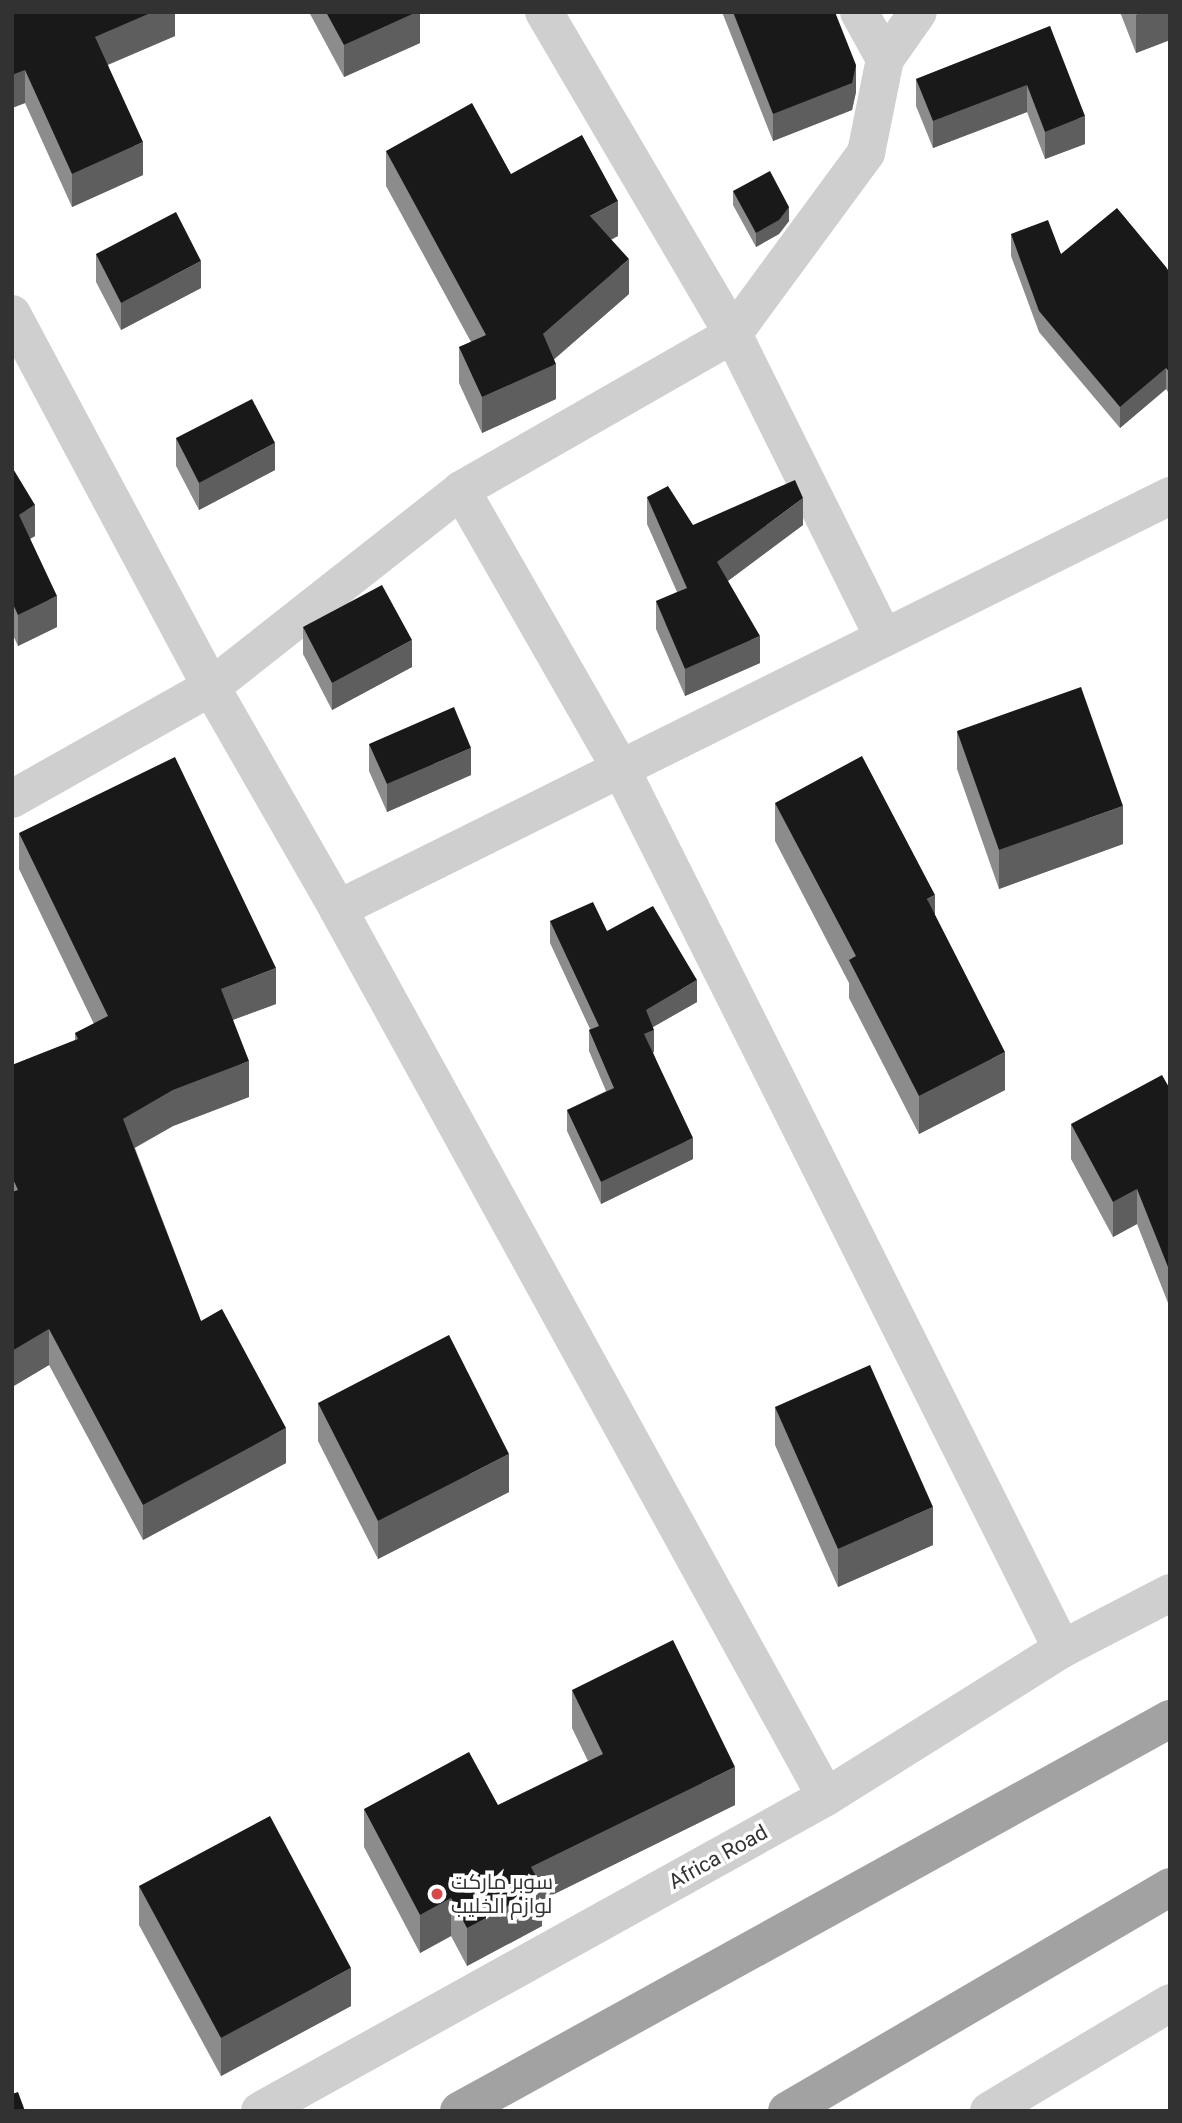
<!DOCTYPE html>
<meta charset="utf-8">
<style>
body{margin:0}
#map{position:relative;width:1182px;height:2123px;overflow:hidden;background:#fff;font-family:Roboto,Cairo,sans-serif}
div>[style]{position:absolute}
.minor>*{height:38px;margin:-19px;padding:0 19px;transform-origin:19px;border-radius:19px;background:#cfcfcf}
.tertiary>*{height:38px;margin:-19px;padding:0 19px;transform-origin:19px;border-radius:19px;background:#cfcfcf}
.trunk>*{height:38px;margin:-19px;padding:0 19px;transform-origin:19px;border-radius:19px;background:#a2a2a2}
.wall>*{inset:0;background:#8c8c8c}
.shaded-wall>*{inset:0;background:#5e5e5e}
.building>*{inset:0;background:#191919}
.dots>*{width:19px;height:19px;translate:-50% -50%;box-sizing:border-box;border:4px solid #fff;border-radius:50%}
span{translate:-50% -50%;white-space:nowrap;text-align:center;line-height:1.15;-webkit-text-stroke:7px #fff;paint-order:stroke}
.street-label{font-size:21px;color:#323232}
.poi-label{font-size:21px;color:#323232}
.left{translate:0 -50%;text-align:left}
.frame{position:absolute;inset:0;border:14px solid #323232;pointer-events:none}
</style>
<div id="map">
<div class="minor">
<i style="left:544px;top:12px;width:373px;rotate:59.6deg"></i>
<i style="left:733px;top:334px;width:339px;rotate:63.6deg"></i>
<i style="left:859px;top:12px;width:54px;rotate:61deg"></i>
<i style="left:12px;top:314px;width:423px;rotate:61.9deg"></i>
<i style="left:211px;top:687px;width:256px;rotate:60.2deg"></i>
<i style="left:338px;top:909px;width:1013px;rotate:61.21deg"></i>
<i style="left:461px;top:490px;width:324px;rotate:60.2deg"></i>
<i style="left:622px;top:771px;width:982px;rotate:63.38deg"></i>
<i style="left:12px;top:799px;width:228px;rotate:-29.4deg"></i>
<i style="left:211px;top:687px;width:318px;rotate:-38.2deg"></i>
<i style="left:461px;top:490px;width:314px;rotate:-29.8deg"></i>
<i style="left:733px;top:334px;width:225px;rotate:-53.7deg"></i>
<i style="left:866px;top:153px;width:96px;rotate:-78.6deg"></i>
<i style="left:885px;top:59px;width:57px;rotate:-54.9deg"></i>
<i style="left:338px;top:909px;width:929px;rotate:-26.4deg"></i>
</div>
<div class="tertiary">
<i style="left:260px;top:2111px;width:647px;rotate:-29.02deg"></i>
<i style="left:826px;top:1797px;width:279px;rotate:-32.1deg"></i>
<i style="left:1062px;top:1649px;width:122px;rotate:-27.4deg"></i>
<i style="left:989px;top:2111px;width:211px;rotate:-30.8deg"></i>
</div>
<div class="trunk">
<i style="left:459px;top:2111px;width:812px;rotate:-28.87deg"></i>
<i style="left:787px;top:2111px;width:444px;rotate:-30.3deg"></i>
</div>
<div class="wall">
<i style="clip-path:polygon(12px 12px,175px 12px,175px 36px,108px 65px,143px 175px,72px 207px,25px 103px,12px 108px)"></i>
<i style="clip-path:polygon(309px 12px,420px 12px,420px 43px,344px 77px)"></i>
<i style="clip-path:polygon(722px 12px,835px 12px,856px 92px,852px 110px,773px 141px)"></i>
<i style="clip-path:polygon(1120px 12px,1170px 12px,1170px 40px,1136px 53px)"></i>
<i style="clip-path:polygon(1050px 26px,1085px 144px,1045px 159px,1027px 112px,933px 148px,916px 106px,916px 79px)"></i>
<i style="clip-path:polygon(386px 151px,511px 174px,618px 236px,611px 239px,629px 294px,554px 359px,556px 399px,482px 433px,459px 383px,459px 347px,471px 342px,386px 186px)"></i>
<i style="clip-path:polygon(733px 191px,789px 221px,779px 234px,756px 247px,733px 205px)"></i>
<i style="clip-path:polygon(1011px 234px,1061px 254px,1170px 273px,1170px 395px,1166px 389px,1120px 428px,1039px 332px,1011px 256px)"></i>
<i style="clip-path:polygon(96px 254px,201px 288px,121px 330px,96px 282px)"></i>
<i style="clip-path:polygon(176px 438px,275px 470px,199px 510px,176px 466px)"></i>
<i style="clip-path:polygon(12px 467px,35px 536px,30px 539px,57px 627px,18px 646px,12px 633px)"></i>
<i style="clip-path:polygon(647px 497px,693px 525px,803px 525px,728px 581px,760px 663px,685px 696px,656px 629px,656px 601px,677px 592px,647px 524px)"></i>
<i style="clip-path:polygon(303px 627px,412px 667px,332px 710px,303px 654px)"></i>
<i style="clip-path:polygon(957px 731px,1123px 844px,999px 889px,957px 769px)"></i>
<i style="clip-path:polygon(369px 744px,471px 775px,387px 812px,369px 771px)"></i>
<i style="clip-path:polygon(775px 803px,935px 916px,1005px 1090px,919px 1134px,849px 998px,849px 983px,775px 841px)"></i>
<i style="clip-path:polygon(19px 833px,276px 1004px,233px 1020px,249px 1097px,173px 1126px,135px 1148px,201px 1321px,286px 1463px,143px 1540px,49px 1365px,12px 1387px,12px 1065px,75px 1040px,75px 1033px,94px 1024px,19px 869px)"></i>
<i style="clip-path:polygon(550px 921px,607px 931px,697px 1002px,653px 1027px,654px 1052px,653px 1052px,693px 1159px,601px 1204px,567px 1131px,567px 1110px,606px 1091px,589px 1051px,589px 1030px,590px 1029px,550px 943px)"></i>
<i style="clip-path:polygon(1170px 1089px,1170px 1308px,1137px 1224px,1113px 1237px,1071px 1159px,1071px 1124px)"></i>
<i style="clip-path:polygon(318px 1403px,509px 1492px,378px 1559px,318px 1441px)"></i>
<i style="clip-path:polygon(775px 1407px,933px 1545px,838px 1587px,775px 1445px)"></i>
<i style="clip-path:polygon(572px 1690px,735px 1805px,542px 1900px,542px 1926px,467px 1966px,451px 1936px,420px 1953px,364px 1847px,364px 1809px,498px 1805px,588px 1761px,572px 1728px)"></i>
<i style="clip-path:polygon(139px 1886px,351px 2006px,221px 2076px,139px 1925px)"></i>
</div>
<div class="shaded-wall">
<i style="clip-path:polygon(153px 12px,175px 12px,175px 36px,95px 70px,95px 37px)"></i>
<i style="clip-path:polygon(417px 12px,420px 12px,420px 43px,344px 77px,344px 45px)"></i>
<i style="clip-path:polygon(1142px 12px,1170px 12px,1170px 40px,1136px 53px,1136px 15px)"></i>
<i style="clip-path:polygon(856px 65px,856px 92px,852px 110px,773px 141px,773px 114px)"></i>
<i style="clip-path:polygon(25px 70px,25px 103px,12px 108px,12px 75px)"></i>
<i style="clip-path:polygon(1027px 85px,1027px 112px,933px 148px,933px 121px)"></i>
<i style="clip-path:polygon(1085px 116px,1085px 144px,1045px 159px,1045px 132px)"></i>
<i style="clip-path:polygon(143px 142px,143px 175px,72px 207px,72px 174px)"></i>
<i style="clip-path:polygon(618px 201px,618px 236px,590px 251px,590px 216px)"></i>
<i style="clip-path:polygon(789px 207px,789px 221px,779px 234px,756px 247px,756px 233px)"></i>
<i style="clip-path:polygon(629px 259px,629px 294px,543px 369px,543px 334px)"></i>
<i style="clip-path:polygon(201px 261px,201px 288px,121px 330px,121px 303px)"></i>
<i style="clip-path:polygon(556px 364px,556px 399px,482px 433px,482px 397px)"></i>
<i style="clip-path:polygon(1166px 368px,1166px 389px,1120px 428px,1120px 407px)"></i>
<i style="clip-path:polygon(275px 443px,275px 470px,199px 510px,199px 483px)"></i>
<i style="clip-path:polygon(803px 498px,803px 525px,717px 589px,717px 562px)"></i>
<i style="clip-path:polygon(35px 505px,35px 536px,19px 545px,19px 515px)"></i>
<i style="clip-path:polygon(57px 596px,57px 627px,18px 646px,18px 615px)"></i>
<i style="clip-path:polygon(760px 636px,760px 663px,685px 696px,685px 669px)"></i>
<i style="clip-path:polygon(412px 640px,412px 667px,332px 710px,332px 683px)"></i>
<i style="clip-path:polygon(471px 748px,471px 775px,387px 812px,387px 784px)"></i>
<i style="clip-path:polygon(1123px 806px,1123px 844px,999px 889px,999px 850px)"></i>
<i style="clip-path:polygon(935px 895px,935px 933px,927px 899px)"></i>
<i style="clip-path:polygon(276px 968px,276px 1004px,221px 1024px,221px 989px)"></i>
<i style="clip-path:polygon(697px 980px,697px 1002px,646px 1031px,646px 1010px)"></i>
<i style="clip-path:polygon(654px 1030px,654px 1052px,644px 1056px,644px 1034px)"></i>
<i style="clip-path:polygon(1005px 1052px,1005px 1090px,919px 1134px,919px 1096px)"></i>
<i style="clip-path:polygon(249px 1061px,249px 1097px,173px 1126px,123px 1154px,123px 1119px,173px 1090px)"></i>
<i style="clip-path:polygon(693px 1138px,693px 1159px,601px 1204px,601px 1182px)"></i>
<i style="clip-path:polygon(1137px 1189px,1137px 1224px,1113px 1237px,1113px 1202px)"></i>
<i style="clip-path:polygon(49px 1329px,49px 1365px,12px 1387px,12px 1351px)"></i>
<i style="clip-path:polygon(286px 1428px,286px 1463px,143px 1540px,143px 1505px)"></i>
<i style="clip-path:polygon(509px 1454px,509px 1492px,378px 1559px,378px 1521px)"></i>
<i style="clip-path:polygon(933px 1507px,933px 1545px,838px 1587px,838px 1549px)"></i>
<i style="clip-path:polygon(735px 1767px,735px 1805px,542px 1900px,542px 1926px,467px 1966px,467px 1928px,531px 1867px)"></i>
<i style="clip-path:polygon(451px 1898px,451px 1936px,420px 1953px,420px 1915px)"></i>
<i style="clip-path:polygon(351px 1968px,351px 2006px,221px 2076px,221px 2038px)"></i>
</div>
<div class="building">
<i style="clip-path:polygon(12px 12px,153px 12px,95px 37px,143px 142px,72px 174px,25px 70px,12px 75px)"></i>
<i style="clip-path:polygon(326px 12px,417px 12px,344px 45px)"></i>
<i style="clip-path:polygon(733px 12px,835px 12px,856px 65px,852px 83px,773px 114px)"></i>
<i style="clip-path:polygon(1050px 26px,1085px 116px,1045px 132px,1027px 85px,933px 121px,916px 79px)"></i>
<i style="clip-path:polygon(472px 103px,511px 174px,582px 135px,618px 201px,590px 216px,629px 259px,543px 334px,556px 364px,482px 397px,459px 347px,486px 335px,386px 151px)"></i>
<i style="clip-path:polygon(770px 171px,789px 207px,779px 220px,756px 233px,733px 191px)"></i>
<i style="clip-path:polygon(1117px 208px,1166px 267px,1170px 273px,1170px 373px,1166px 368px,1120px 407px,1039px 311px,1011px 234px,1048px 220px,1061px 254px)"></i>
<i style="clip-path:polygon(176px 212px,201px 261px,121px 303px,96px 254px)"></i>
<i style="clip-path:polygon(252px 399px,275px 443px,199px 483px,176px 438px)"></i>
<i style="clip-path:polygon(12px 467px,35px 505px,19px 515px,57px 596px,18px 615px,12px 602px)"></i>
<i style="clip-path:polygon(795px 480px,803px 498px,717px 562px,760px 636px,685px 669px,656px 601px,687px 588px,647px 497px,668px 486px,693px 525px)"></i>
<i style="clip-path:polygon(382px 585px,412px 640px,332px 683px,303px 627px)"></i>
<i style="clip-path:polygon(1081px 687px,1123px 806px,999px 850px,957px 731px)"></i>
<i style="clip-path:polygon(454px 707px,471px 748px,387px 784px,369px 744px)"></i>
<i style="clip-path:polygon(862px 756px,935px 895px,927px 899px,1005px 1052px,919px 1096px,849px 960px,856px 956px,775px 803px)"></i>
<i style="clip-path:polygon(175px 757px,276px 968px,221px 989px,249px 1061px,173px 1090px,123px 1119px,201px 1321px,222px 1309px,286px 1428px,143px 1505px,49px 1329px,12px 1351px,12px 1192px,18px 1190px,12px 1177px,12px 1065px,78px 1039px,75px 1033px,108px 1016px,19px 833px)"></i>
<i style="clip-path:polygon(593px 902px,607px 931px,653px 906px,697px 980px,646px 1010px,654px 1030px,644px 1034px,693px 1138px,601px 1182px,567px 1110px,614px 1088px,589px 1030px,599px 1026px,550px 921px)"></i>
<i style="clip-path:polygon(1162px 1075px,1170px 1089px,1170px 1272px,1137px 1189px,1113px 1202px,1071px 1124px)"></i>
<i style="clip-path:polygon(449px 1335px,509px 1454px,378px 1521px,318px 1403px)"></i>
<i style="clip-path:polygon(870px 1365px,933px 1507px,838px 1549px,775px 1407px)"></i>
<i style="clip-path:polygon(673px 1640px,735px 1767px,531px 1867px,542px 1888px,467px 1928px,451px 1898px,420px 1915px,364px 1809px,469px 1752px,498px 1805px,603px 1754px,572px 1690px)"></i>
<i style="clip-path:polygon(270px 1816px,351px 1968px,221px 2038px,139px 1886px)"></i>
<i style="clip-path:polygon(18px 2092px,25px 2111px,12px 2111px,12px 2094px)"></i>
</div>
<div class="dots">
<i style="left:437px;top:1894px;background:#d54a48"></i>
</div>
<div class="street-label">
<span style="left:718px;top:1857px;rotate:-29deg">Africa Road</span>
</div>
<div class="poi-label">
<span class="left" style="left:451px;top:1894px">سوبر ماركت<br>لوازم الخليب</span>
</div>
<div class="frame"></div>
</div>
